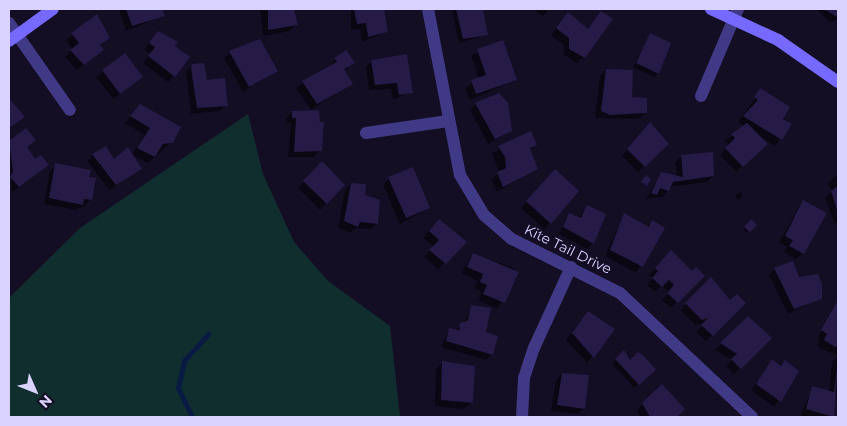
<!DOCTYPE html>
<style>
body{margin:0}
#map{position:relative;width:847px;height:426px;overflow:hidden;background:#140e25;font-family:Montserrat,sans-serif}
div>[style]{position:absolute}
.green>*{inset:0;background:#112e2f}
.shadow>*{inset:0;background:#0007}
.stream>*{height:4.5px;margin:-2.25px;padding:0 2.25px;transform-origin:2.25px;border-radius:2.25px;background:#091b43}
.building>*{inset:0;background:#261a46}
.street>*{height:12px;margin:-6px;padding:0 6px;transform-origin:6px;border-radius:6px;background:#403985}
.secondary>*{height:12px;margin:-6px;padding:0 6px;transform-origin:6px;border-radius:6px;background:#7669ff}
span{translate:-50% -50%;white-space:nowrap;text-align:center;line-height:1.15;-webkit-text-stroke:4.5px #140e25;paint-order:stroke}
.street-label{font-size:14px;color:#dad2ff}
.frame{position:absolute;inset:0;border:10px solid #dad2ff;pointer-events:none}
.north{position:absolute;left:10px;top:366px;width:50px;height:50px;-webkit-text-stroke:4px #140e25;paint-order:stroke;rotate:134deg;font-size:14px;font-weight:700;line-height:20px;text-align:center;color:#dad2ff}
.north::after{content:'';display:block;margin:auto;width:18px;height:22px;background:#dad2ff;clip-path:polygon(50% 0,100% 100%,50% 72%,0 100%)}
</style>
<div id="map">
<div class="green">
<i style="clip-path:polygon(248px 114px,263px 174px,294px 242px,328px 281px,390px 326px,400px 417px,9px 417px,9px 298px,80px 228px)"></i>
</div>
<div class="shadow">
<i style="clip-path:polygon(119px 9px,160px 9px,163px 16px,126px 31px)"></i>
<i style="clip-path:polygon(260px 9px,293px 9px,296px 24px,290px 31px,263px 36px)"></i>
<i style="clip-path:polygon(351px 9px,383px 9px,387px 32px,362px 42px,360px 29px,351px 30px)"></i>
<i style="clip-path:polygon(456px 9px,482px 9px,486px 35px,459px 43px,452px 12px)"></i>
<i style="clip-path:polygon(532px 9px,549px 9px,543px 16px)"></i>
<i style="clip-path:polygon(838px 9px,838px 20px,830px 22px,817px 10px)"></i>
<i style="clip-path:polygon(602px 12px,584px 57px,577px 63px,564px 55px,564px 45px,551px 35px,562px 20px,568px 14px,587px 30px)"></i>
<i style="clip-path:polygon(96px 16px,108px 38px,100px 46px,103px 50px,77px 70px,65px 57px,72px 49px,66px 40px)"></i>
<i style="clip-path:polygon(650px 35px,658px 73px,654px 77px,633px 67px)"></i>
<i style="clip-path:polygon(152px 39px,174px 76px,168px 82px,143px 63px,150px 54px,144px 50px)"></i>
<i style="clip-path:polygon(503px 41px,516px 80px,470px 100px,465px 88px,479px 79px,471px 56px)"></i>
<i style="clip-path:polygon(230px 52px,276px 71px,243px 92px,224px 58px)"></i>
<i style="clip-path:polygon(125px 55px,141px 77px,113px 99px,96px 77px)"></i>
<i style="clip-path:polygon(335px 59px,353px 63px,344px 71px,351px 83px,311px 110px,296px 88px,330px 67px)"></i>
<i style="clip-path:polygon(372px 61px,412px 92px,393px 100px,391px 89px,369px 90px,366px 67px)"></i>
<i style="clip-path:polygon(193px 65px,226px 105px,220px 111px,191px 114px,186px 71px)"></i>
<i style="clip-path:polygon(606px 70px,646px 113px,639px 119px,595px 118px,600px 76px)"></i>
<i style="clip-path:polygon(761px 90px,790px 125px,775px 146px,760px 136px,766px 144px,736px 172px,720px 155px,729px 145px,725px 141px,744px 126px,738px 122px)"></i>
<i style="clip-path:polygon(9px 99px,23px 117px,9px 129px)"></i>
<i style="clip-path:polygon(476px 104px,511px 131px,488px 144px,470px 110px)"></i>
<i style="clip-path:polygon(137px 109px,175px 139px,148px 163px,132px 155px,144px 135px,125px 123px)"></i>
<i style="clip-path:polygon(292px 112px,320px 150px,314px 157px,288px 157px,291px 123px,286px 124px,286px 118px)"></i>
<i style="clip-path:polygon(26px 130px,34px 140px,26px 148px,41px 171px,12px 192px,9px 143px)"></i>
<i style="clip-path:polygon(644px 130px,667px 144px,638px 172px,622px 156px)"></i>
<i style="clip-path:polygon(530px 133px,535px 144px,529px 150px,537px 168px,497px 192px,491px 180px,499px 173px,492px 153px)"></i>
<i style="clip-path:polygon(93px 155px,114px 160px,140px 169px,109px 190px,87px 161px)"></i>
<i style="clip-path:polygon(682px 156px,713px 176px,707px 182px,670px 187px,662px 197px,646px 199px,661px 173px,677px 177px,675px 162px)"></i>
<i style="clip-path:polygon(322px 163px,343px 185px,320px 210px,298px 188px)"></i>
<i style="clip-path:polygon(56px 165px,88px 178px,91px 199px,84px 206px,76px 210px,44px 204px,50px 171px)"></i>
<i style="clip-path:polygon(838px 174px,838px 222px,835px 224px,825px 198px,832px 191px,828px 183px)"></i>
<i style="clip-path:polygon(549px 177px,550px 223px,544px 229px,521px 208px)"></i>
<i style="clip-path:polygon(389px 179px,429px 208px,400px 224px,383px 185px)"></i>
<i style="clip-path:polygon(351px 184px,377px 223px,371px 229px,355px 228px,350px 233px,338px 227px,345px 190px)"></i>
<i style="clip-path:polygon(741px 192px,743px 197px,738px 200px,735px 195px)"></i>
<i style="clip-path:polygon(803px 201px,803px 253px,796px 259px,784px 252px,787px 247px,779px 242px)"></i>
<i style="clip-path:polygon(587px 207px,593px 243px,587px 249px,558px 234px,570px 215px,578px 219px)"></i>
<i style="clip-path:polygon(624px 215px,647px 227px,653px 222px,663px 228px,636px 273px,605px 256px)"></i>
<i style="clip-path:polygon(751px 221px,755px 225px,747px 233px,743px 229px)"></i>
<i style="clip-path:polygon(433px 226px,465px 242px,438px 269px,424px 257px,433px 246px,423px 238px)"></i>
<i style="clip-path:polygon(671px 252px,692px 273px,703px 276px,671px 308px,662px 300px,669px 292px,662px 285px,655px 292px,647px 285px,653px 278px,649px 275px)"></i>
<i style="clip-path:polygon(473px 254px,514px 268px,517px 278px,497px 309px,478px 300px,482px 292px,474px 288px,478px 281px,461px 273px)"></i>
<i style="clip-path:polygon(775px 269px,798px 278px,820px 298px,788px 314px,769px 275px)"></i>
<i style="clip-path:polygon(711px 279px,730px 302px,744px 303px,706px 341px,696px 332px,705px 323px,696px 325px,680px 310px)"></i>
<i style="clip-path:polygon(838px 304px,838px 385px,832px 417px,800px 416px,813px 387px,829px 392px,832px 362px,838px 356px,818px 347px,819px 335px)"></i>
<i style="clip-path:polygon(472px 306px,492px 354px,486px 360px,441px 347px,449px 330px,462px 327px)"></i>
<i style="clip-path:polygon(748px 318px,770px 338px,734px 374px,726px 366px,732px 360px,715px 350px)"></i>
<i style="clip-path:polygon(582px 319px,613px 330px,587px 363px,566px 340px)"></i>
<i style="clip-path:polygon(624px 352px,630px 362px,654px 370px,634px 388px,612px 364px)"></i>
<i style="clip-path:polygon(773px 361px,798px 371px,774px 407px,751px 390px)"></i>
<i style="clip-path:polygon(442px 363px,472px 402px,465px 409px,435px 406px,436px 369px)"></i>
<i style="clip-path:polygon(562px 374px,584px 408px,578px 414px,551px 411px,556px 380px)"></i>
<i style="clip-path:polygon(662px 385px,683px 409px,675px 417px,640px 417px,637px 410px)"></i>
</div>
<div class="stream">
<i style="left:192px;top:417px;width:32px;rotate:-116deg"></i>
<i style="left:178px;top:388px;width:28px;rotate:-77deg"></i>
<i style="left:184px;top:361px;width:36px;rotate:-48deg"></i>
</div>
<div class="building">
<i style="clip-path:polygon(126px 9px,162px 9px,165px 16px,132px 26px)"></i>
<i style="clip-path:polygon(268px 9px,294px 9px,298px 25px,268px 30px)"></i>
<i style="clip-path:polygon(354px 9px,384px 9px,388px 32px,368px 37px,366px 23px,357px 24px)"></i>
<i style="clip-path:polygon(456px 9px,483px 9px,488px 35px,463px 39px)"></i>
<i style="clip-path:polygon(824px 9px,838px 9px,838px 15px,837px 17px)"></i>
<i style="clip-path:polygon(601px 11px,613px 19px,585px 58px,569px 49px,569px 38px,556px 28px,568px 12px,588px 29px)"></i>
<i style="clip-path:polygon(97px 14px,110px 38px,100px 45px,104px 50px,84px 65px,70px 50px,79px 43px,71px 33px)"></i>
<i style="clip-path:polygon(158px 31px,178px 42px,175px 46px,190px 57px,175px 77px,148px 56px,155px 47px,149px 43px)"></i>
<i style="clip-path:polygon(650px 33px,671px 43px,659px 74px,636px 63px)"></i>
<i style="clip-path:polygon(260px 39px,278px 71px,249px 87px,229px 51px)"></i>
<i style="clip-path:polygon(503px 40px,517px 80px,476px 94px,471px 80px,486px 75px,477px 49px)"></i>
<i style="clip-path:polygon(346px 50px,355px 63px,344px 69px,353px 84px,317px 104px,302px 81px,337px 62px,334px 58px)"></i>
<i style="clip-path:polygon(125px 53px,143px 77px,120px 94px,102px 70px)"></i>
<i style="clip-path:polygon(407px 54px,413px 93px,399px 95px,397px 83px,375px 85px,371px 60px)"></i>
<i style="clip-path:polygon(204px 63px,207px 80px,225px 78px,228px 106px,197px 108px,191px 68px,192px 64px)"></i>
<i style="clip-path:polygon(606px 69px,633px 70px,632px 97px,647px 98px,647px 113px,610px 115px,601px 111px)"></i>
<i style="clip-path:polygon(760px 88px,790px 107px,783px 119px,792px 124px,782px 140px,743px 116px,758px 100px,754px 97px)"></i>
<i style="clip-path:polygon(499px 93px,508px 103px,512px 131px,495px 139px,475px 103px)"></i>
<i style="clip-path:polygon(9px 98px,25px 117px,9px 128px)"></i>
<i style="clip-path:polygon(140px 104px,181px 127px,173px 143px,163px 144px,155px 157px,137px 148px,150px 128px,130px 116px)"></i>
<i style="clip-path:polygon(319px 110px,320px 122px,324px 122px,322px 151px,294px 152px,296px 118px,292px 118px,292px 111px)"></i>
<i style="clip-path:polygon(650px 122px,669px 144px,645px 167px,627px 149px)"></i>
<i style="clip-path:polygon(747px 123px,768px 144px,743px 167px,725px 148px,735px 138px,731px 134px)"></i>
<i style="clip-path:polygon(26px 128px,36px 140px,27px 147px,35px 159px,41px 155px,49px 165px,19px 187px,10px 177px,13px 172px,9px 141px)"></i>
<i style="clip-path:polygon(531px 131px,537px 145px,530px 148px,538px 169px,503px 187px,497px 172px,506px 168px,505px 157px,498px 146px)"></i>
<i style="clip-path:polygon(106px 146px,114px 159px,128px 147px,142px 169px,116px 185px,92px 154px)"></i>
<i style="clip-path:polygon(713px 152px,714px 176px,673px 182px,669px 191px,660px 188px,657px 195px,651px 193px,661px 172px,683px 177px,681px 155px)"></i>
<i style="clip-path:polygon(322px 161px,345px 185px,327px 204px,303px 181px)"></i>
<i style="clip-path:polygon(55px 163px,91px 170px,89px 177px,96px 178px,92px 200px,84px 199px,83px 205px,49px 198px)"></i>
<i style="clip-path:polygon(413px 167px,430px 208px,406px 218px,388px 177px)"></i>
<i style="clip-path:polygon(555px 169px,579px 191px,551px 224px,526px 201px)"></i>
<i style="clip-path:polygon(646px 175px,651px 179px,647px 186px,641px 182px)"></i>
<i style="clip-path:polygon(351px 183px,366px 184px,365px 195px,380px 200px,378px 224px,360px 222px,358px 227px,344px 221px)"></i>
<i style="clip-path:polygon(838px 186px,838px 213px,831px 191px)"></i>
<i style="clip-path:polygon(803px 200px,827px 213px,804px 254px,789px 246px,793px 240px,785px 236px)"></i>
<i style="clip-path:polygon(587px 205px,606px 214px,594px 244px,563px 227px,569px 213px,581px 218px)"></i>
<i style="clip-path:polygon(624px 213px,649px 227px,652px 220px,665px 228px,643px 267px,610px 250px)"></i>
<i style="clip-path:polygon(439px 219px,467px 242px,446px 264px,429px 250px,439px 240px,429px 231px)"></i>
<i style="clip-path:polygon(751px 219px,757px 225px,750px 232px,744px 227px)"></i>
<i style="clip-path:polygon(671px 250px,692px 271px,696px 267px,705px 276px,678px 303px,667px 293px,674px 285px,669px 280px,662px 287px,652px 278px,658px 271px,655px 268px)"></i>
<i style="clip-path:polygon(473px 253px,519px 272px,505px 303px,483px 294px,487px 285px,480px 282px,483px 274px,467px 267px)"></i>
<i style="clip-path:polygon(793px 261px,799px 277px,818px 274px,822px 284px,822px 299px,794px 309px,774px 268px)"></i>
<i style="clip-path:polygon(711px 277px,730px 300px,737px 294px,746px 303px,713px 336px,701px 325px,708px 318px,702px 320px,685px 303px)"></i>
<i style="clip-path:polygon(838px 300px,838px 346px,835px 347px,824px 340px,827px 334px,821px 330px)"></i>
<i style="clip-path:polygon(471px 305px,491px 308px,486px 332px,498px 336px,493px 355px,446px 341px,449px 328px,460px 330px,459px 324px,468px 320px)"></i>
<i style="clip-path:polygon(588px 311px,615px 329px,594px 358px,572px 333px)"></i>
<i style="clip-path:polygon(748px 316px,772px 338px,741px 369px,731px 359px,737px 354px,720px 343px)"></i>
<i style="clip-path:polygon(624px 350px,630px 360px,638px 352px,645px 357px,656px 370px,639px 385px,615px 359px)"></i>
<i style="clip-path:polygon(772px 359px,781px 366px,785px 360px,799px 371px,781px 402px,756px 384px)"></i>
<i style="clip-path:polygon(442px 361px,475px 366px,473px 403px,441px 400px)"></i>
<i style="clip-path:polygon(838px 361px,834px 417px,806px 409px,812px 386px,834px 392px)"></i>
<i style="clip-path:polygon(562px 373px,589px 375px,585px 409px,557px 405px)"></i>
<i style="clip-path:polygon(662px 384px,685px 409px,677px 417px,650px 417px,642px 403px)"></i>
</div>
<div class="street">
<i style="left:428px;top:9px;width:169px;rotate:79.1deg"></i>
<i style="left:460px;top:175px;width:47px;rotate:59deg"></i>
<i style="left:484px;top:215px;width:37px;rotate:41deg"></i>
<i style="left:512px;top:239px;width:121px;rotate:26.6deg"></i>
<i style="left:620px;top:293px;width:181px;rotate:43.2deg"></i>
<i style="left:9px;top:23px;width:106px;rotate:55deg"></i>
<i style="left:701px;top:96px;width:95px;rotate:-67deg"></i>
<i style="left:366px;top:133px;width:83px;rotate:-8.3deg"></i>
<i style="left:522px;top:417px;width:39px;rotate:-87deg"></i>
<i style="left:524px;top:378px;width:32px;rotate:-72deg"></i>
<i style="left:534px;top:348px;width:89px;rotate:-65.4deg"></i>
</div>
<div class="secondary">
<i style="left:711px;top:9px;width:74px;rotate:24.8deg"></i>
<i style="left:778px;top:40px;width:73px;rotate:35deg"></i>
<i style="left:9px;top:41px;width:54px;rotate:-36deg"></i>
</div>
<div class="street-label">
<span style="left:568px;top:249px;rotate:26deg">Kite Tail Drive</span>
</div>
<div class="frame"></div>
<div class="north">N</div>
</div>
